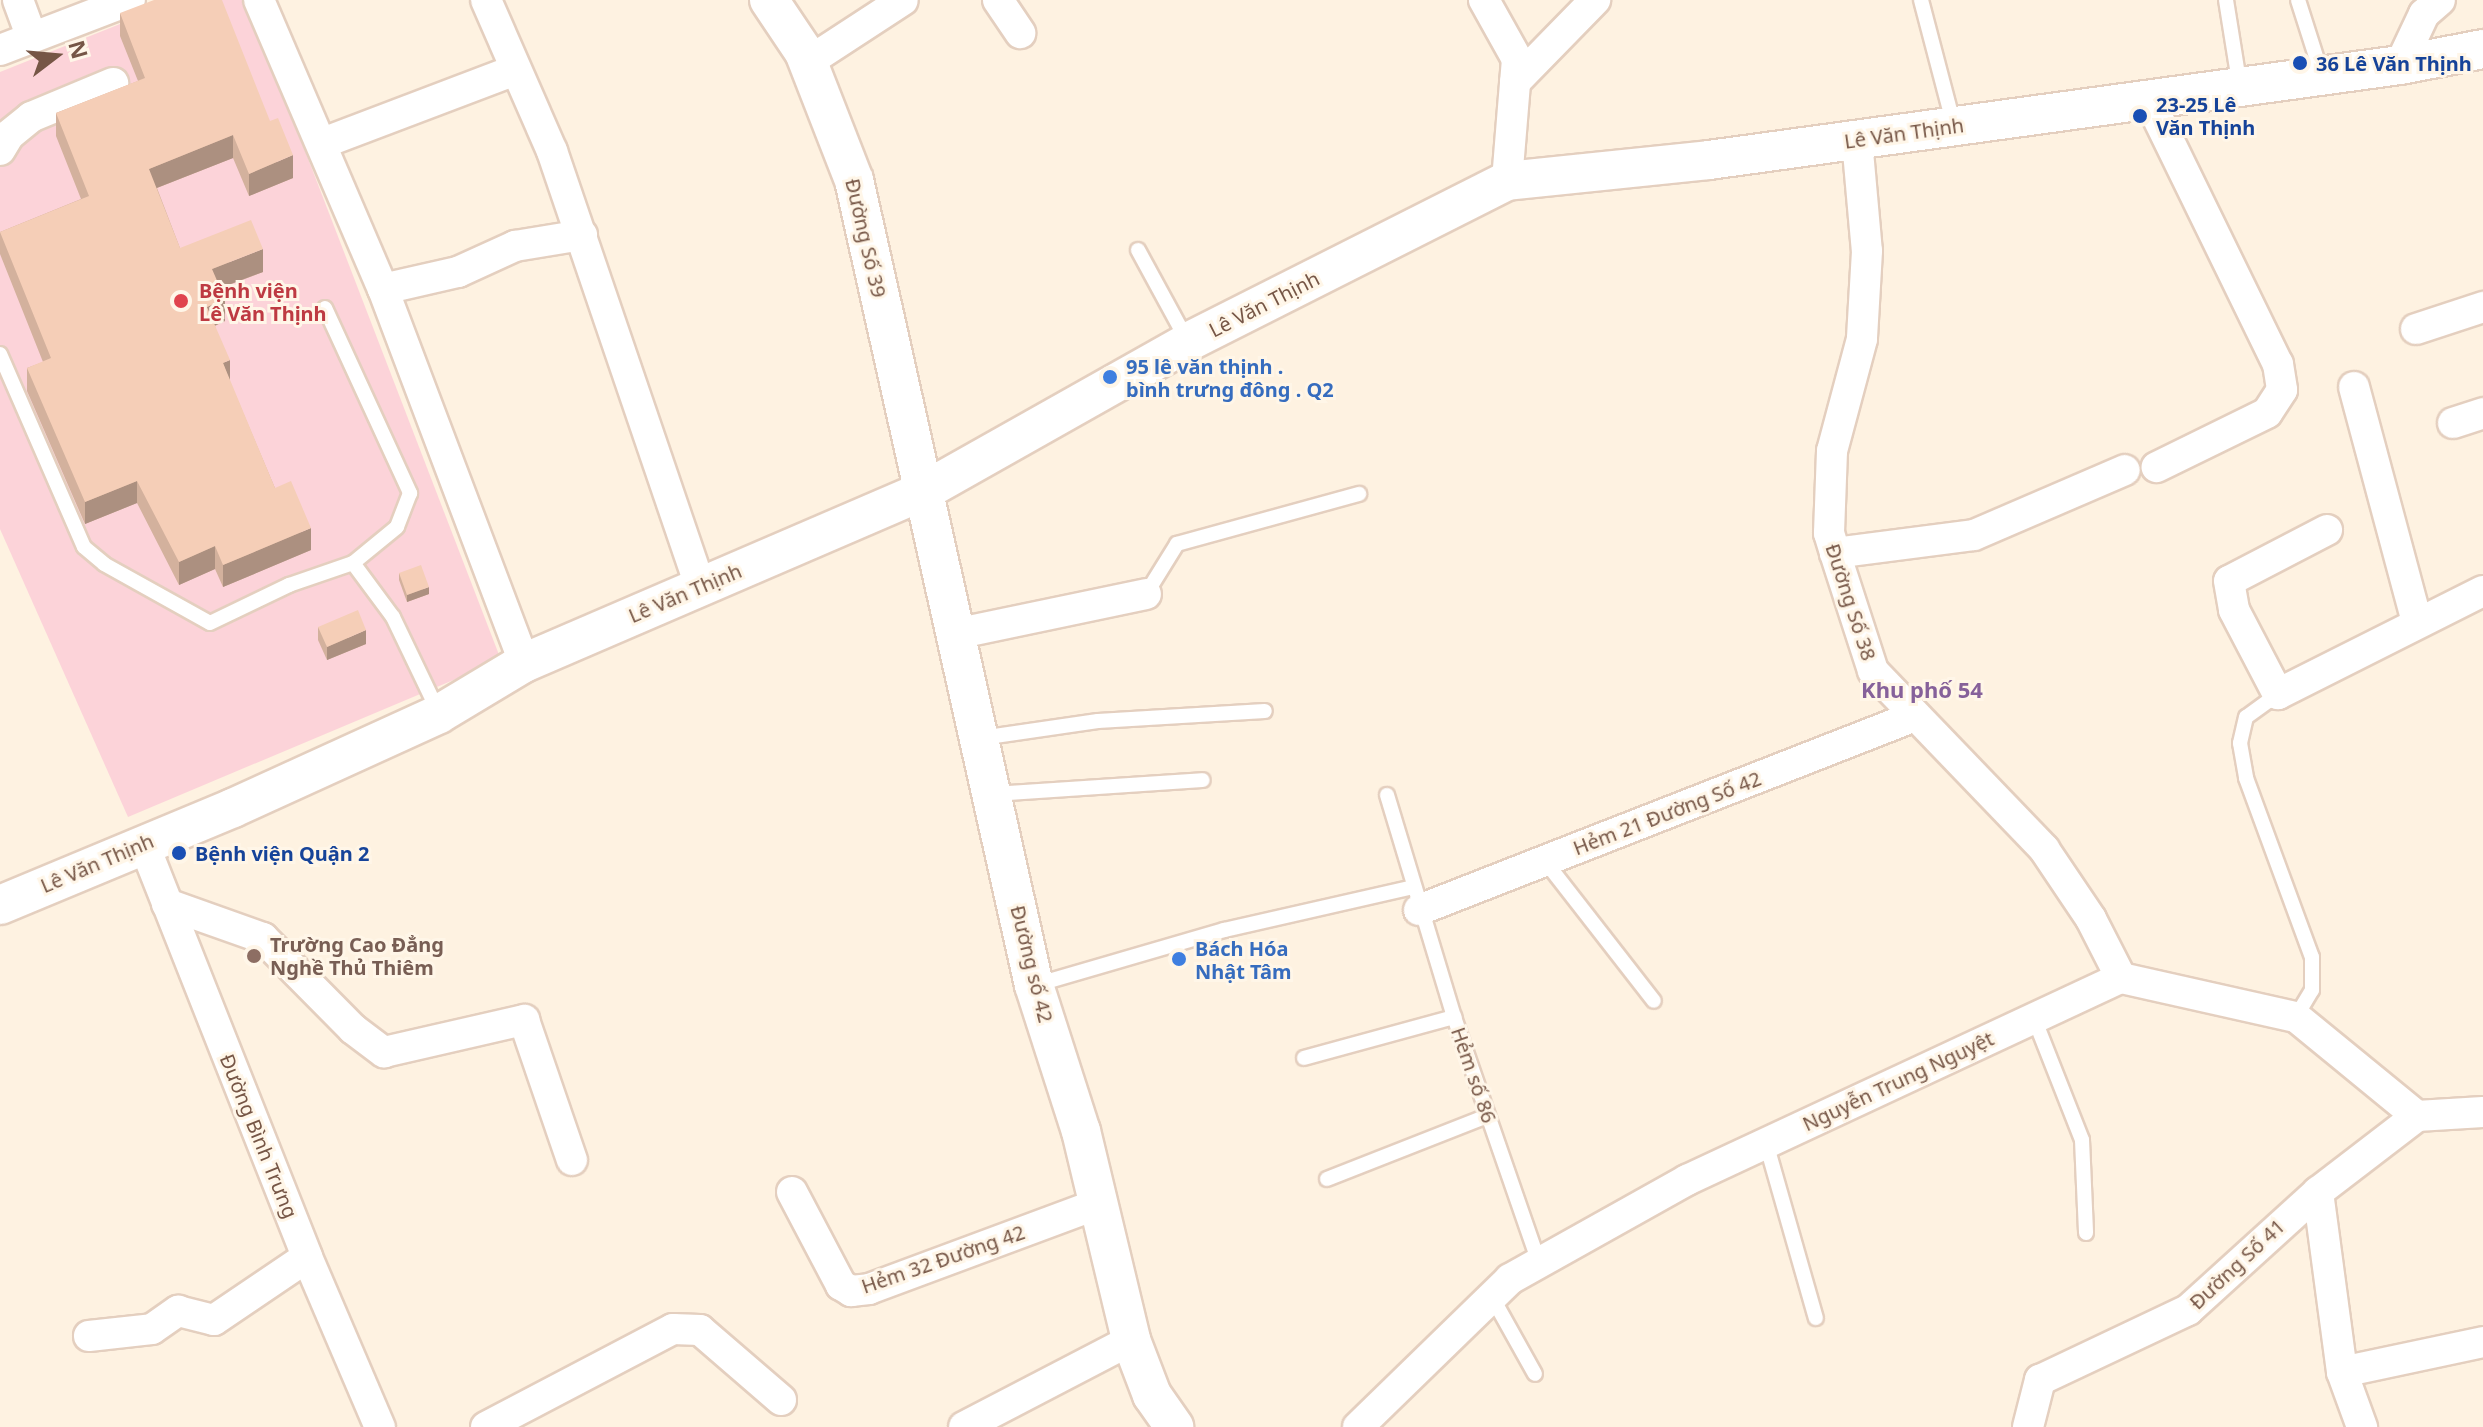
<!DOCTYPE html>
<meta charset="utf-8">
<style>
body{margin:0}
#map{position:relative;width:2483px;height:1427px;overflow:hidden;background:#fef2e1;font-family:"Noto Sans",sans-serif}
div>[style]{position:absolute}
.medical>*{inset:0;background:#fcd3d9}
.roads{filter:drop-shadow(2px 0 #e4cfbf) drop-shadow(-2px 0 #e4cfbf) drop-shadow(0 2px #e4cfbf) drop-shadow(0 -2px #e4cfbf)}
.service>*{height:14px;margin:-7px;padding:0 7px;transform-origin:7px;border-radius:7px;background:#fff}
.minor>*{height:30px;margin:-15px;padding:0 15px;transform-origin:15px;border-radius:15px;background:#fff}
.tertiary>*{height:38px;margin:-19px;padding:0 19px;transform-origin:19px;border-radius:19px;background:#fff}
.wall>*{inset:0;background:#d3b19d}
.shaded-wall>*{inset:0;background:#ac9080}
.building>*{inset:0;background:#f5ceb7}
.dots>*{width:22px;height:22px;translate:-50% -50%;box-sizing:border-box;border:4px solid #fff6e8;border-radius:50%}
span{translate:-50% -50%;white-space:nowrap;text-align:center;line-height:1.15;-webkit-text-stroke:6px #fff6e8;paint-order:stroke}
.transit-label{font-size:20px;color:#164399;font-weight:700}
.left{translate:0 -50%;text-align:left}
.street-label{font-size:20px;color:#765646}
.health-label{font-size:20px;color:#be3a42;font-weight:700}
.shop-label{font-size:20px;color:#366cbe;font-weight:700}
.education-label{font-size:20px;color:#785e54;font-weight:700}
.neighbourhood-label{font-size:22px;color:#86619a;font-weight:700}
.north{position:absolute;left:16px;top:16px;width:80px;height:80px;-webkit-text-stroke:6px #fff6e8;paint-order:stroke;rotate:74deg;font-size:22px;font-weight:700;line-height:32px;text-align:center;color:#765646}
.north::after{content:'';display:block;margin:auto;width:28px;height:36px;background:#765646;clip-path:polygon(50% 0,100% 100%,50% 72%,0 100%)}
</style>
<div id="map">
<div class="medical">
<i style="clip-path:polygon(180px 0,247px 0,501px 660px,128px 817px,0 529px,0 72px)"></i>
</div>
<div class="roads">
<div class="service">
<i style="left:1921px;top:0;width:130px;rotate:75.3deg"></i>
<i style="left:2226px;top:0;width:88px;rotate:80.9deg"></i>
<i style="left:2298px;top:0;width:79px;rotate:72.3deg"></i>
<i style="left:1138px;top:250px;width:105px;rotate:61.5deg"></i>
<i style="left:325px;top:308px;width:204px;rotate:65.3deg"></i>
<i style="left:410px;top:493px;width:36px;rotate:111deg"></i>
<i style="left:397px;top:527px;width:57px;rotate:140.7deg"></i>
<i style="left:0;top:354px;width:210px;rotate:66.5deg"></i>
<i style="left:84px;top:547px;width:26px;rotate:40deg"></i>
<i style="left:104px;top:564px;width:121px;rotate:29.1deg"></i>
<i style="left:210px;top:623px;width:88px;rotate:-25.7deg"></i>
<i style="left:289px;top:585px;width:68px;rotate:-19deg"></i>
<i style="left:353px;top:563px;width:67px;rotate:53.5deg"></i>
<i style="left:393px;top:617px;width:106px;rotate:64.4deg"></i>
<i style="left:1146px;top:594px;width:59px;rotate:-58.2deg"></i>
<i style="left:1177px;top:544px;width:189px;rotate:-15.4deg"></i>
<i style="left:2278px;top:694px;width:39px;rotate:144deg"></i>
<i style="left:2246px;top:717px;width:27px;rotate:103deg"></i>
<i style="left:2240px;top:743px;width:36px;rotate:80deg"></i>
<i style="left:2246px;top:778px;width:191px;rotate:69.8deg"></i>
<i style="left:2312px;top:957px;width:33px;rotate:90deg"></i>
<i style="left:2312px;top:990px;width:31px;rotate:121deg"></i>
<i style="left:981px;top:738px;width:118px;rotate:-8.3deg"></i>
<i style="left:1098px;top:721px;width:167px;rotate:-3.4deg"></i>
<i style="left:993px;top:794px;width:210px;rotate:-3.8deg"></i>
<i style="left:1387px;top:795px;width:232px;rotate:73.2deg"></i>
<i style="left:1454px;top:1017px;width:260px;rotate:70.9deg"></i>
<i style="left:1545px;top:861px;width:177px;rotate:52.1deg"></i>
<i style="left:1035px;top:985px;width:197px;rotate:-16.2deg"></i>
<i style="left:1224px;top:930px;width:194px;rotate:-12.8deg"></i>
<i style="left:2034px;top:1018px;width:131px;rotate:68.5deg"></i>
<i style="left:2082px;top:1140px;width:93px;rotate:87.5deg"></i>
<i style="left:1304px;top:1058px;width:156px;rotate:-15.3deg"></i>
<i style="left:1766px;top:1143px;width:182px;rotate:74.1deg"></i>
<i style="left:1327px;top:1179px;width:172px;rotate:-21.5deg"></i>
<i style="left:1492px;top:1297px;width:88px;rotate:60.8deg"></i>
</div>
<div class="minor">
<i style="left:18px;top:0;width:40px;rotate:69.8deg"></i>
<i style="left:259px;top:0;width:314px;rotate:66.8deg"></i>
<i style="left:383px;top:289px;width:400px;rotate:69.3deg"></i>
<i style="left:486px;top:0;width:165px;rotate:66.4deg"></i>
<i style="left:552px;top:151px;width:459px;rotate:71.2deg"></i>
<i style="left:998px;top:0;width:40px;rotate:56deg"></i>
<i style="left:1484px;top:0;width:68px;rotate:60.8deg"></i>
<i style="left:1517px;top:59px;width:122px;rotate:94.7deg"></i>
<i style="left:0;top:50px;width:139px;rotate:-21deg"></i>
<i style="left:808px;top:62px;width:113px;rotate:-33.1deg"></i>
<i style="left:2400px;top:65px;width:56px;rotate:-64.8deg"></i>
<i style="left:2424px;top:14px;width:21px;rotate:-41deg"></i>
<i style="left:1515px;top:82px;width:115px;rotate:-45.7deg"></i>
<i style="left:2149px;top:100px;width:294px;rotate:64deg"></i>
<i style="left:2278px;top:364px;width:26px;rotate:81deg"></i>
<i style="left:2282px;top:390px;width:27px;rotate:123deg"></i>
<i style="left:2267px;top:413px;width:123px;rotate:153.9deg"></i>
<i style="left:1857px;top:140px;width:111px;rotate:84.9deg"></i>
<i style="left:1867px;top:251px;width:88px;rotate:93.3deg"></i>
<i style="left:1862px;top:339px;width:116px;rotate:105deg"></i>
<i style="left:1832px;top:451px;width:82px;rotate:92.1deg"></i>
<i style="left:1829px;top:533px;width:21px;rotate:73deg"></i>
<i style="left:1835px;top:553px;width:124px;rotate:72.1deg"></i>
<i style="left:1873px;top:671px;width:247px;rotate:46.1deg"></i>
<i style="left:2044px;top:849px;width:84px;rotate:56.1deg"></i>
<i style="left:2091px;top:919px;width:66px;rotate:63deg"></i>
<i style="left:323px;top:143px;width:205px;rotate:-20.8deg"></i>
<i style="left:0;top:150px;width:17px;rotate:-59deg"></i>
<i style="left:9px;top:135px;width:28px;rotate:-39deg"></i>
<i style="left:31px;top:117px;width:89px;rotate:-22.5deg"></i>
<i style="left:383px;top:289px;width:77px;rotate:-12.8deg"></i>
<i style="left:458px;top:272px;width:63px;rotate:-24.5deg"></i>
<i style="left:515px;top:246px;width:68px;rotate:-9.3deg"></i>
<i style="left:2416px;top:329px;width:71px;rotate:-18.2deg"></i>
<i style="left:2354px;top:387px;width:243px;rotate:75deg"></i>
<i style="left:2453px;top:423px;width:32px;rotate:-18deg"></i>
<i style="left:2327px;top:530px;width:110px;rotate:152.5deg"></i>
<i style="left:2229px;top:581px;width:29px;rotate:80deg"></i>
<i style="left:2234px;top:610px;width:95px;rotate:62.4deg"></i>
<i style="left:2278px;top:694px;width:229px;rotate:-26.7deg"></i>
<i style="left:1835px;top:553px;width:140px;rotate:-7.4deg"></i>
<i style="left:1974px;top:535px;width:164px;rotate:-23.3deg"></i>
<i style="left:955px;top:634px;width:195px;rotate:-11.8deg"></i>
<i style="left:143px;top:842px;width:446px;rotate:68.4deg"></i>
<i style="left:307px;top:1257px;width:185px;rotate:66.8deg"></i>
<i style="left:167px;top:904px;width:102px;rotate:19.5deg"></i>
<i style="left:263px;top:938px;width:128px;rotate:45.3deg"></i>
<i style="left:353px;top:1029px;width:39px;rotate:37deg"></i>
<i style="left:384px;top:1052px;width:144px;rotate:-12.9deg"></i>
<i style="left:524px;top:1020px;width:148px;rotate:71.1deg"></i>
<i style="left:1419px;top:910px;width:533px;rotate:-21.36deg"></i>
<i style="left:792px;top:1192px;width:105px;rotate:62.2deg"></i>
<i style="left:841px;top:1285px;width:12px;rotate:31deg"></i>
<i style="left:851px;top:1291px;width:18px;rotate:-6deg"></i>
<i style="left:869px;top:1289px;width:244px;rotate:-20.4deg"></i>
<i style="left:2318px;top:1192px;width:182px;rotate:82.4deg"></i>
<i style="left:2342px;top:1372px;width:144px;rotate:-12deg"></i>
<i style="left:89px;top:1336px;width:63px;rotate:-6.3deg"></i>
<i style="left:152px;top:1329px;width:32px;rotate:-35deg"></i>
<i style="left:178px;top:1311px;width:37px;rotate:14deg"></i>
<i style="left:214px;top:1320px;width:112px;rotate:-34.1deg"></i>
<i style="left:2342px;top:1372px;width:59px;rotate:70deg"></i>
<i style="left:486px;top:1427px;width:211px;rotate:-27.7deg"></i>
<i style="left:673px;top:1329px;width:27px;rotate:2deg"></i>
<i style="left:700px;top:1330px;width:107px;rotate:40.8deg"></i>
<i style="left:964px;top:1427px;width:188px;rotate:-27.5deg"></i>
<i style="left:1358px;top:1427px;width:212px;rotate:-44.2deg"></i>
<i style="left:1510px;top:1279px;width:203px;rotate:-29.2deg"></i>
<i style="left:1687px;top:1180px;width:479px;rotate:-25deg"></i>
<i style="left:2121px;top:978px;width:179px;rotate:12.6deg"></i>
<i style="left:2296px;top:1017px;width:156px;rotate:39.3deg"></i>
<i style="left:2417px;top:1116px;width:66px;rotate:-3.5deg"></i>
<i style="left:2028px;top:1427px;width:49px;rotate:-75.7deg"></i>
<i style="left:2040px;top:1380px;width:164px;rotate:-25.3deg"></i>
<i style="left:2188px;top:1310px;width:176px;rotate:-42.2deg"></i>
<i style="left:2318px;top:1192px;width:125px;rotate:-37.5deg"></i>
</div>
<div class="tertiary">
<i style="left:769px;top:0;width:63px;rotate:56.1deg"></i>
<i style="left:804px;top:52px;width:137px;rotate:68.7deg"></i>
<i style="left:854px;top:180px;width:825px;rotate:77.4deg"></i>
<i style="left:1034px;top:985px;width:153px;rotate:72.2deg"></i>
<i style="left:1081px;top:1131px;width:215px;rotate:76.5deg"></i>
<i style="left:1131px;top:1340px;width:59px;rotate:69.1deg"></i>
<i style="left:1152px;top:1395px;width:39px;rotate:55deg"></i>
<i style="left:0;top:905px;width:252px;rotate:-22.6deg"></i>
<i style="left:233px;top:808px;width:226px;rotate:-24.5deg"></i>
<i style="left:439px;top:714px;width:99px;rotate:-31deg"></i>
<i style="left:524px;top:663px;width:435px;rotate:-23.3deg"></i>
<i style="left:924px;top:491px;width:303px;rotate:-29.4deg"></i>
<i style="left:1188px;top:342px;width:357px;rotate:-26.8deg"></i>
<i style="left:1507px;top:181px;width:203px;rotate:-5.9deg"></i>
<i style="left:1709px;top:160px;width:697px;rotate:-7.83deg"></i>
<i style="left:2400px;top:65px;width:85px;rotate:-10.9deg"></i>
</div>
</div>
<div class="wall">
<i style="clip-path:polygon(120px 13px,293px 178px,249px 196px,233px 158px,157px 188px,180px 248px,263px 272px,221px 288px,225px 321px,215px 326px,230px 382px,275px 488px,311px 550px,223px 587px,215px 569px,179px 585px,137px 503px,85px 524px,27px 391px,27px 368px,43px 362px,0 254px,0 232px,81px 199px,56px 136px,56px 113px,138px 81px,120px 36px)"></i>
<i style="clip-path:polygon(399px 573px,429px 594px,407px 602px,399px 580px)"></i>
<i style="clip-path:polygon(318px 627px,366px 644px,327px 660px,318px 640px)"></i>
</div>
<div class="shaded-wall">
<i style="clip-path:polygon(233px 135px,233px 158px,149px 191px,149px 169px)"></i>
<i style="clip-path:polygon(293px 155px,293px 178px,249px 196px,249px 174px)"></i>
<i style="clip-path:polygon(263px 249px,263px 272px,212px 291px,212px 269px)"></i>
<i style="clip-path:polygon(225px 299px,225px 321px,207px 329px,207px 307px)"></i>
<i style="clip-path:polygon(230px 360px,230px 382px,223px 363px)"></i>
<i style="clip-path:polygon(137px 481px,137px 503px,85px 524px,85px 502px)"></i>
<i style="clip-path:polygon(311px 528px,311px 550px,223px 587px,223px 565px)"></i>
<i style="clip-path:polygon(215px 546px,215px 569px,179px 585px,179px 562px)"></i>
<i style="clip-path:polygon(429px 587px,429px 594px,407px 602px,407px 595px)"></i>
<i style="clip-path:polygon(366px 630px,366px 644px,327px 660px,327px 647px)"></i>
</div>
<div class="building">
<i style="clip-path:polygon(154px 0,222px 0,270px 121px,278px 118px,293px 155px,249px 174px,233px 135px,149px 169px,180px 248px,251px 220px,263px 249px,212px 269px,225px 299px,207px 307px,230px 360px,223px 363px,275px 488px,291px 481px,311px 528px,223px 565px,215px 546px,179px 562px,137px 481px,85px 502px,27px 368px,51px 358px,0 232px,89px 196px,56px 113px,145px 78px,120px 13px)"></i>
<i style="clip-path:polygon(421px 565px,429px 587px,407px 595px,399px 573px)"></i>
<i style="clip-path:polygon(358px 610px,366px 630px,327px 647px,318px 627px)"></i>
</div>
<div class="dots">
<i style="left:2300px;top:63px;background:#1a4fb4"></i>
<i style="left:2140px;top:116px;background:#1a4fb4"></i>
<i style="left:181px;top:301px;background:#e0444e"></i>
<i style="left:1110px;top:377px;background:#3f7fe0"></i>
<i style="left:179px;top:853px;background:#1a4fb4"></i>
<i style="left:254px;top:956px;background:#8d6e63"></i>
<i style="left:1179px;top:959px;background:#3f7fe0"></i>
</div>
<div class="transit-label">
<span class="left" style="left:2316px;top:63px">36 Lê Văn Thịnh</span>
<span class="left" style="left:2156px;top:116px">23-25 Lê<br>Văn Thịnh</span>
<span class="left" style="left:195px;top:853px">Bệnh viện Quận 2</span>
</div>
<div class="street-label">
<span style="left:1904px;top:133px;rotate:-8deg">Lê Văn Thịnh</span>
<span style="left:866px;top:238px;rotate:77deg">Đường Số 39</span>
<span style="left:1264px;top:304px;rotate:-27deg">Lê Văn Thịnh</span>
<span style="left:685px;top:593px;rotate:-23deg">Lê Văn Thịnh</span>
<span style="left:1851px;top:602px;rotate:72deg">Đường Số 38</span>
<span style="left:1667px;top:813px;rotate:-21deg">Hẻm 21 Đường Số 42</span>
<span style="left:97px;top:863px;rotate:-23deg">Lê Văn Thịnh</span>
<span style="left:1032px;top:964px;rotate:76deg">Đường số 42</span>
<span style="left:1474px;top:1075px;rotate:71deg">Hẻm số 86</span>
<span style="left:1898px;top:1081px;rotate:-25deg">Nguyễn Trung Nguyệt</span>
<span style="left:259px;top:1136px;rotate:68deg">Đường Bình Trưng</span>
<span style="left:943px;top:1259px;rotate:-19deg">Hẻm 32 Đường 42</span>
<span style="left:2237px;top:1264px;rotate:-43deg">Đường Số 41</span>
</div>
<div class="health-label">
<span class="left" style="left:199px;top:302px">Bệnh viện<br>Lê Văn Thịnh</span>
</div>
<div class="shop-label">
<span class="left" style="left:1126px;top:378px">95 lê văn thịnh .<br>bình trưng đông . Q2</span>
<span class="left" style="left:1195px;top:960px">Bách Hóa<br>Nhật Tâm</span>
</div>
<div class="education-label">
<span class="left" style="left:270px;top:956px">Trường Cao Đẳng<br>Nghề Thủ Thiêm</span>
</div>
<div class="neighbourhood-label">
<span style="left:1922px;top:690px">Khu phố 54</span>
</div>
<div class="north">N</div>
</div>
